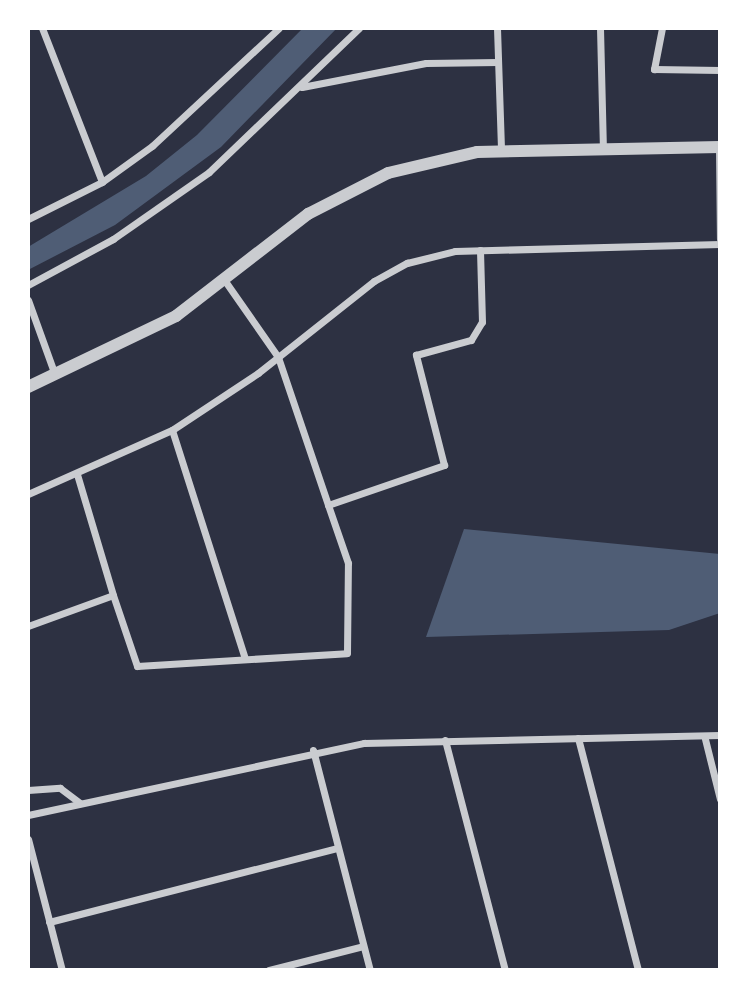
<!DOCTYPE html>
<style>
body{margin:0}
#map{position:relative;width:748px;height:998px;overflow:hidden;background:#2d3142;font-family:Signika,sans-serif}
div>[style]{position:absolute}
.water>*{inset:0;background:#4f5d75}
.minor>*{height:7px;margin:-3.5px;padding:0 3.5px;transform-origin:3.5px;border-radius:3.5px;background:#caccd0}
.tertiary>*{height:12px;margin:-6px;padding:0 6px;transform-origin:6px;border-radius:6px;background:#caccd0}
span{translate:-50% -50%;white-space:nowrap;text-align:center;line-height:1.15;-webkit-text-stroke:7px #fff;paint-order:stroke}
.frame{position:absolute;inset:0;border:30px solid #fff;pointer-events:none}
</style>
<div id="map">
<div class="water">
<i style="clip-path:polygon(303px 28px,337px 28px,221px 147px,115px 225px,28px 270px,28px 247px,146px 176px,197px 135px)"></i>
<i style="clip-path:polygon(464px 529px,720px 554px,720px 613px,669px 630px,426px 637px)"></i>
</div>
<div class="minor">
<i style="left:42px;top:28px;width:165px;rotate:68.7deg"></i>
<i style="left:497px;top:28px;width:123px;rotate:88.1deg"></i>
<i style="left:600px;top:28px;width:121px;rotate:88.6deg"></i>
<i style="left:662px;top:28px;width:42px;rotate:101deg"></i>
<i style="left:654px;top:69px;width:66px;rotate:0.9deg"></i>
<i style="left:302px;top:87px;width:126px;rotate:-11deg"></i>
<i style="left:426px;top:63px;width:72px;rotate:-0.8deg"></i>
<i style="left:719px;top:147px;width:92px;rotate:89.4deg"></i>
<i style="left:28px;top:219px;width:83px;rotate:-26.6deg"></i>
<i style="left:102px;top:182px;width:62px;rotate:-35.8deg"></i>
<i style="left:152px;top:146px;width:173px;rotate:-42.9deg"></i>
<i style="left:225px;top:281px;width:93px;rotate:55.1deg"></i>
<i style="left:278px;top:357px;width:156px;rotate:71.3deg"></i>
<i style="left:328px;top:505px;width:123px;rotate:-19deg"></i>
<i style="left:444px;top:465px;width:114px;rotate:-104.3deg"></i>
<i style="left:416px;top:355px;width:57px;rotate:-15.3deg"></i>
<i style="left:471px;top:340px;width:21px;rotate:-59deg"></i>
<i style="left:482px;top:322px;width:72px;rotate:-91.6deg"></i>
<i style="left:28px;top:285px;width:97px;rotate:-28.4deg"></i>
<i style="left:113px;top:239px;width:117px;rotate:-34.9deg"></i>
<i style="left:209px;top:172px;width:208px;rotate:-43.8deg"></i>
<i style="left:28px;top:300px;width:80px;rotate:70.2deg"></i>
<i style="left:172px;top:430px;width:240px;rotate:72.3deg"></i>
<i style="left:28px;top:494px;width:158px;rotate:-24deg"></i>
<i style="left:172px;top:430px;width:103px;rotate:-33.5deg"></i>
<i style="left:258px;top:373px;width:148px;rotate:-38.4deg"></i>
<i style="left:374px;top:281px;width:38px;rotate:-29deg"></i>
<i style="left:407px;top:263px;width:49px;rotate:-14deg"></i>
<i style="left:455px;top:251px;width:265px;rotate:-1.5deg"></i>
<i style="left:113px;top:595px;width:75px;rotate:71.3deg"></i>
<i style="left:137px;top:666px;width:210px;rotate:-3.5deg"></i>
<i style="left:347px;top:653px;width:90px;rotate:-89.4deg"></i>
<i style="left:348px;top:563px;width:61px;rotate:-109deg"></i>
<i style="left:28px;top:626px;width:90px;rotate:-20deg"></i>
<i style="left:113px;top:595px;width:126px;rotate:-106.6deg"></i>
<i style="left:578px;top:738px;width:240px;rotate:75.5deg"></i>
<i style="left:705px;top:739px;width:62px;rotate:76deg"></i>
<i style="left:445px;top:740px;width:238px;rotate:75.4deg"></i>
<i style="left:313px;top:750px;width:227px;rotate:75.5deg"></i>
<i style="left:28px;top:790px;width:32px;rotate:-4deg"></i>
<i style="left:60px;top:788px;width:25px;rotate:37deg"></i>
<i style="left:28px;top:815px;width:344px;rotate:-12.1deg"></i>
<i style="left:364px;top:743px;width:356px;rotate:-1.3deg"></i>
<i style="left:28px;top:839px;width:135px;rotate:75.5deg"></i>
<i style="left:49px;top:922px;width:298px;rotate:-14.4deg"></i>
<i style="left:269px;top:970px;width:97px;rotate:-14.3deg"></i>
</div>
<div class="tertiary">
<i style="left:28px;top:387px;width:164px;rotate:-25.6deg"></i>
<i style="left:176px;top:316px;width:167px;rotate:-37.7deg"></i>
<i style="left:308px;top:214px;width:90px;rotate:-27.1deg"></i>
<i style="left:388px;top:173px;width:91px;rotate:-13.3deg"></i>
<i style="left:477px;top:152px;width:243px;rotate:-1.2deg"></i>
</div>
<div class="frame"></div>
</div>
